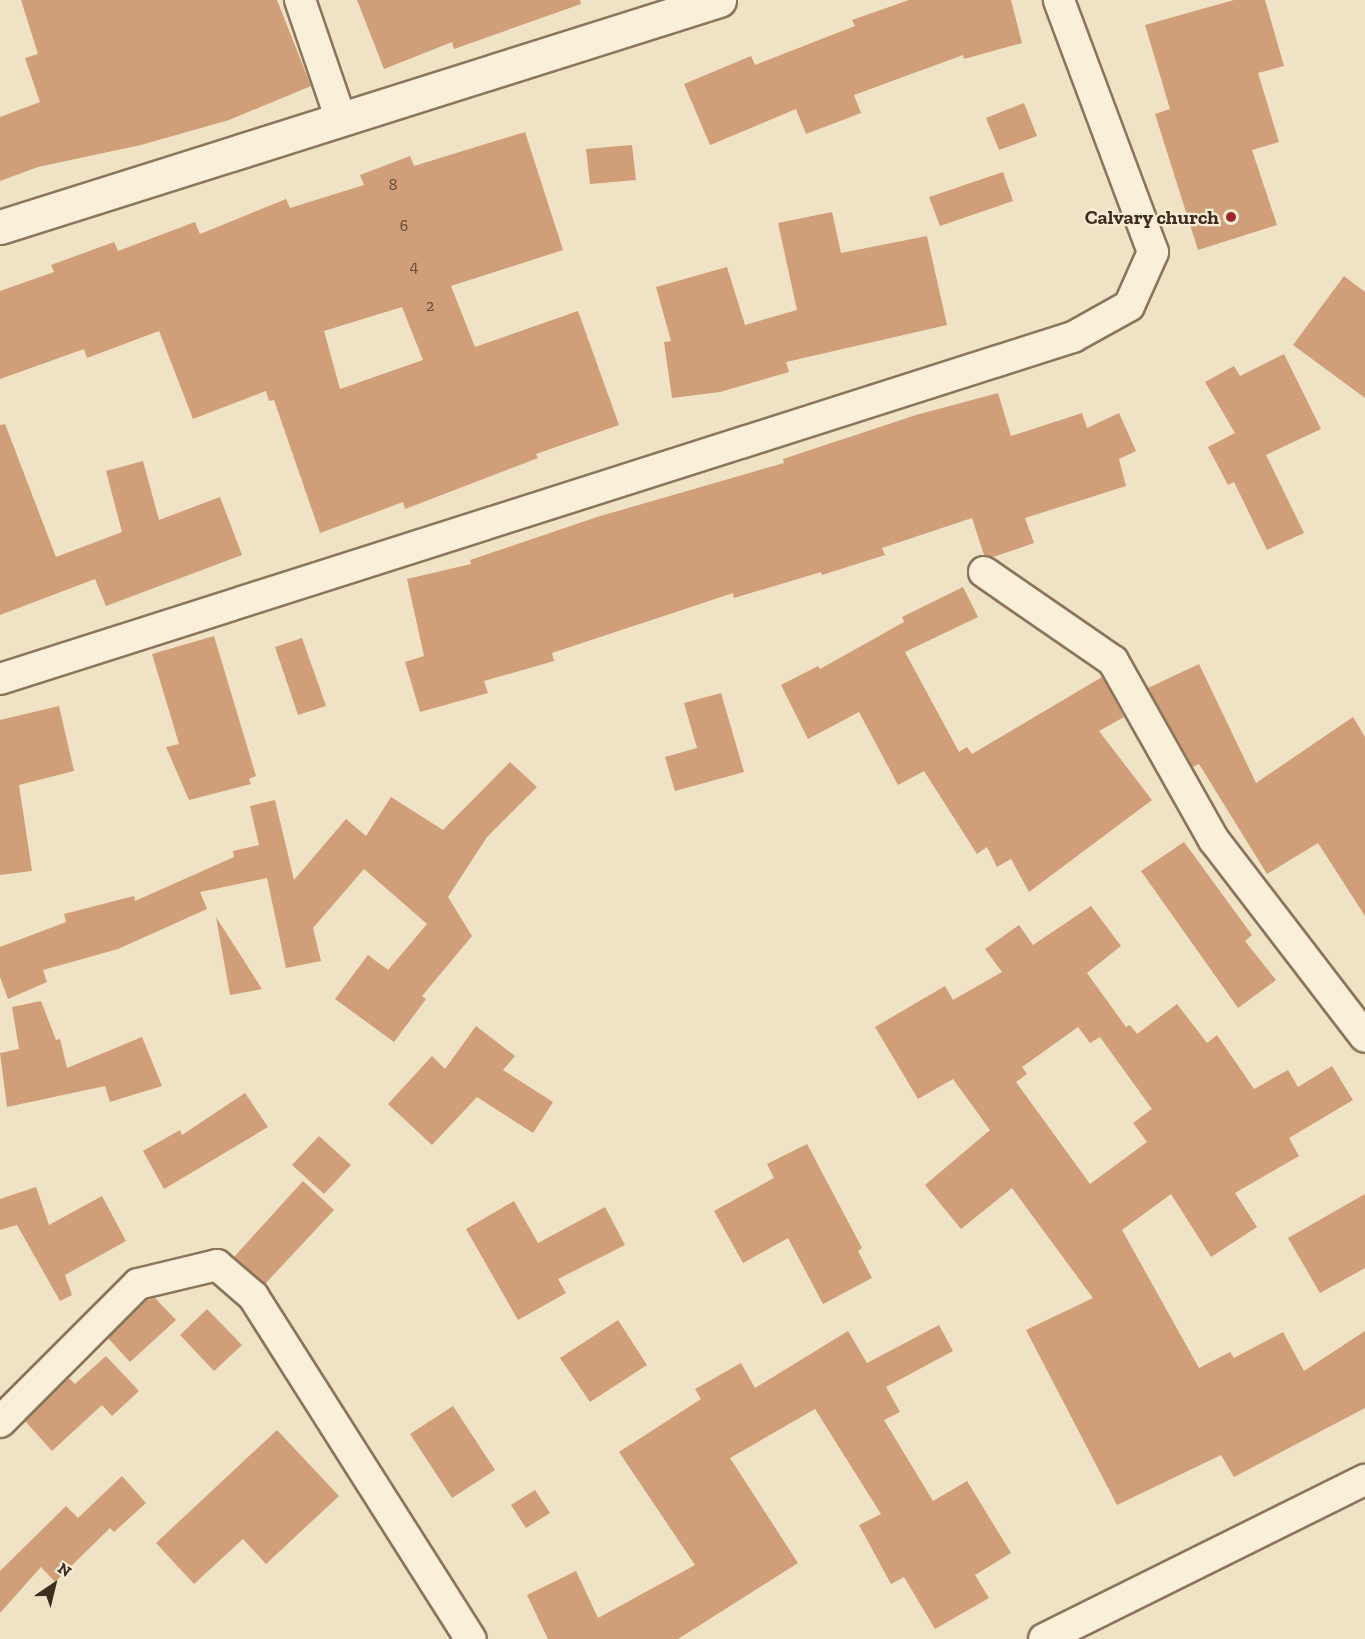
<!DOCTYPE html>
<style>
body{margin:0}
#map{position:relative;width:1365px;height:1639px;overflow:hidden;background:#f0e3c5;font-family:"Zilla Slab",serif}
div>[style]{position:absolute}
.building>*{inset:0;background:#d09e79}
.roads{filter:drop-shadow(2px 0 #8c755a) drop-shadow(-2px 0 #8c755a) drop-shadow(0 2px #8c755a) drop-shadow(0 -2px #8c755a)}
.street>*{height:30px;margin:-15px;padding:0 15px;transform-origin:15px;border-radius:15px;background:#faf0d9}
.secondary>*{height:33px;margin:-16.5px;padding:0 16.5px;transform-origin:16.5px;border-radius:16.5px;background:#faf0d9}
.dots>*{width:16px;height:16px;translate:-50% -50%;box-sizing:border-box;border:3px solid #f7edd5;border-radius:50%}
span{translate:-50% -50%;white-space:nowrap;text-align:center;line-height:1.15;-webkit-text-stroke:4.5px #f7edd5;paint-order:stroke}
.number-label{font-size:16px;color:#614935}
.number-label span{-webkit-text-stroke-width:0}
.poi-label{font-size:20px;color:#3c2d1e;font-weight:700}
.right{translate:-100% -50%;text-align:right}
.north{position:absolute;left:24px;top:1555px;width:60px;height:60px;-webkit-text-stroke:4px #f7edd5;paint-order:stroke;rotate:35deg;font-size:16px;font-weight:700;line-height:24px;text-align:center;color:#3c2d1e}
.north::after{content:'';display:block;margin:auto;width:21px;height:27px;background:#3c2d1e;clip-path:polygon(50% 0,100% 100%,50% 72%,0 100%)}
</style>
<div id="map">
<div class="building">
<i style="clip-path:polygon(21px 0,277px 0,311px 86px,229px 120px,141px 145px,38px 167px,0 181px,0 117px,40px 102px,25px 58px,38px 54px)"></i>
<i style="clip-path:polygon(357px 0,580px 0,581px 4px,454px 49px,452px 42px,384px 69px)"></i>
<i style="clip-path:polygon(909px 0,1011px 0,1022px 43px,964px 59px,963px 55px,854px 95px,861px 113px,806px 134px,796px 109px,710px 145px,684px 84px,751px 56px,755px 65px,855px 26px,852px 20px)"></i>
<i style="clip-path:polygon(1234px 0,1265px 0,1284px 66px,1258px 73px,1279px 142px,1252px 150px,1277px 225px,1198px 250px,1155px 114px,1170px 109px,1145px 25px)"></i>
<i style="clip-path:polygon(1024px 103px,1037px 136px,999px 150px,986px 118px)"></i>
<i style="clip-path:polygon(evenodd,525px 132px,563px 250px,451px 286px,475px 347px,578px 311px,619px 425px,536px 454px,538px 458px,405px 509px,403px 502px,320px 533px,274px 400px,269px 401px,266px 391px,193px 419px,159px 331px,87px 358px,84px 349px,0 379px,0 291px,54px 272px,51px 265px,114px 242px,118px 251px,195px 222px,200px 234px,286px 199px,290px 208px,364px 185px,360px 175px,410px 156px,414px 166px,525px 132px,402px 307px,423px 360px,340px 389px,324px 331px,402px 307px)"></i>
<i style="clip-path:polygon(632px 145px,636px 180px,590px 184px,586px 149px)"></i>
<i style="clip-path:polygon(1003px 172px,1013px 201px,940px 226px,929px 197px)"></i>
<i style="clip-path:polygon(832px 212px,841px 253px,927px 236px,947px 325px,786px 362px,789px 372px,720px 392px,672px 398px,664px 342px,671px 341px,656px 287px,727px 267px,745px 325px,797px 310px,778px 223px)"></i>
<i style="clip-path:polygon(1344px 276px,1365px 292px,1365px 398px,1293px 345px)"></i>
<i style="clip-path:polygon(1284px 354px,1321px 429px,1266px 455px,1304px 533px,1267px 550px,1234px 482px,1228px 485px,1208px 447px,1235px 433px,1205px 382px,1234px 366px,1240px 376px)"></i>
<i style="clip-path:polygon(998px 393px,1011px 436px,1082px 413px,1087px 428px,1119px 413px,1136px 451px,1119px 459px,1126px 486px,1025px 518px,1034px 543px,993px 557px,984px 555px,972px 518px,882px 548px,885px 555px,822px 575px,821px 572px,734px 598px,733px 593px,552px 653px,554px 661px,484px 681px,488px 693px,420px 712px,405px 662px,424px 656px,407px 579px,471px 564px,470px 560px,597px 517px,784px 463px,783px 459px,916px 415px)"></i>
<i style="clip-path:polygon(5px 424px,56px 557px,122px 532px,106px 471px,143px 461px,159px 520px,220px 497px,242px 555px,106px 606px,95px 579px,0 615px,0 425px)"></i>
<i style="clip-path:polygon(963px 587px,978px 617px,905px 652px,959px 752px,967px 747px,972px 754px,1102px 677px,1124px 717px,1099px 731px,1152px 800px,1029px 892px,1011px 859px,997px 867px,987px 847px,977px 854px,924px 771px,898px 785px,859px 712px,808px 739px,781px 685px,818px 666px,820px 669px,904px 622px,902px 617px)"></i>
<i style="clip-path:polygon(214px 636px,256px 776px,249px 779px,251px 784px,189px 800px,166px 747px,179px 744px,152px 654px)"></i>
<i style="clip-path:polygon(302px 638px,326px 706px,298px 715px,275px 647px)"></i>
<i style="clip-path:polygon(1199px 664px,1256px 783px,1353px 717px,1365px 737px,1365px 916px,1318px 843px,1267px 874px,1199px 764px,1193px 767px,1148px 688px)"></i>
<i style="clip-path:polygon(721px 693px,744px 772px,675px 791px,665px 757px,697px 748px,684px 703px)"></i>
<i style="clip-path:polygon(59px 706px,74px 771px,19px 785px,32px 871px,0 875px,0 720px)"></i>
<i style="clip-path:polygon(510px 762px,537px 787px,487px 837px,448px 897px,472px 936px,422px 996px,426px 999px,394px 1042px,335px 999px,368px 955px,388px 970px,427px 924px,364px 869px,313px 928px,321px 961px,286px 968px,267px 878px,200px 892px,207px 909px,118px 949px,43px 970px,47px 982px,8px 999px,0 977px,0 947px,66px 922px,64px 914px,134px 896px,135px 901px,234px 857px,233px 851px,259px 845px,250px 806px,275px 800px,294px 880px,346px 819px,366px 836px,391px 797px,443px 830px)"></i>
<i style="clip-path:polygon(1184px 842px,1252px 935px,1245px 941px,1276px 980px,1238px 1008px,1141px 871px)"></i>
<i style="clip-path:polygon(evenodd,1091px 906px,1121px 946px,1087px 973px,1126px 1027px,1130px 1025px,1137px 1034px,1177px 1004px,1207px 1043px,1217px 1035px,1254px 1089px,1288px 1070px,1298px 1087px,1332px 1066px,1353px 1100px,1289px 1138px,1299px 1156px,1235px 1193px,1257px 1227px,1211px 1257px,1171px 1194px,1122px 1230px,1199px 1368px,1230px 1352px,1234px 1358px,1283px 1332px,1304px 1371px,1365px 1331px,1365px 1408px,1234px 1477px,1221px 1455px,1117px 1505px,1026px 1330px,1093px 1298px,1012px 1188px,961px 1229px,925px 1185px,990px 1130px,953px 1079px,918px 1099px,875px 1027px,945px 986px,953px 1000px,1002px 972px,985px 949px,1019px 925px,1033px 945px,1091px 906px,1078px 1027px,1090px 1043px,1100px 1037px,1152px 1109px,1133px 1123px,1147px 1142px,1090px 1184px,1016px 1082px,1027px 1074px,1022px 1067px,1078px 1027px)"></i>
<i style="clip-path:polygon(216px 917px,262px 989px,230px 995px)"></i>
<i style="clip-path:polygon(41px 1001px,56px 1040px,60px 1039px,67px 1068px,142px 1037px,162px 1086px,110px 1102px,105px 1086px,7px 1107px,0 1053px,19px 1049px,12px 1007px)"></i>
<i style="clip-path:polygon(476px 1026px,515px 1056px,503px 1070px,553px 1102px,533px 1133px,477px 1097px,432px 1145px,388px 1104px,432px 1056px,445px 1069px)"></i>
<i style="clip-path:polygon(245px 1093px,268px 1127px,164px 1189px,143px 1151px,180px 1130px,182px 1135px)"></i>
<i style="clip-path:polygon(319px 1136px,351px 1165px,324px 1194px,292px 1165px)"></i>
<i style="clip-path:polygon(807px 1144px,862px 1248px,858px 1251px,872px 1278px,823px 1304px,788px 1238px,743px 1263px,714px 1211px,774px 1178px,767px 1164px)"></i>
<i style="clip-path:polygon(303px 1181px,334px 1210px,265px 1284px,234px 1257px)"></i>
<i style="clip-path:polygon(36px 1187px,49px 1225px,102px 1196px,126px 1241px,65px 1275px,72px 1295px,60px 1301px,17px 1225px,0 1230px,0 1199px)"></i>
<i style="clip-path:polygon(1365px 1194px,1365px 1268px,1320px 1293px,1288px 1238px)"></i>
<i style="clip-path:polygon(514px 1201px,538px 1243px,605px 1207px,625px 1245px,558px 1279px,566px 1293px,518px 1320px,466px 1229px)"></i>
<i style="clip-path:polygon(155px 1298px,176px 1320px,130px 1362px,108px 1338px,147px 1300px)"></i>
<i style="clip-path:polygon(207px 1309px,242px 1345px,214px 1371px,180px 1335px)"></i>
<i style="clip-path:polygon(618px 1320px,647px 1365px,590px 1402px,560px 1358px)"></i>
<i style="clip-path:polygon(939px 1325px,953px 1351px,886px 1387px,900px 1412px,884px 1420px,933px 1501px,967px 1481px,1011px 1553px,975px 1575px,989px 1598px,935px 1629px,904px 1577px,891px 1584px,859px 1525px,881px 1514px,815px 1409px,730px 1458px,798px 1563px,678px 1639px,548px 1639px,527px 1595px,576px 1571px,598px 1618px,695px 1565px,619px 1452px,701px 1399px,695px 1389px,741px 1363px,755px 1388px,848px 1331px,867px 1363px)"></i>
<i style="clip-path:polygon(106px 1356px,139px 1391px,112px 1416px,102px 1405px,52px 1451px,25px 1421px,69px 1378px,75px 1384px)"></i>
<i style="clip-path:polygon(453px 1406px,495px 1470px,452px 1498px,410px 1434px)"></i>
<i style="clip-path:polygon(277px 1430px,339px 1496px,266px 1564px,243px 1539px,194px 1584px,156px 1543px)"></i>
<i style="clip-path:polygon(122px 1476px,146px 1503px,114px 1532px,110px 1528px,55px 1582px,41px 1567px,0 1613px,0 1571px,66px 1506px,78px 1518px)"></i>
<i style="clip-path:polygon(535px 1490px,550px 1513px,526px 1528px,511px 1505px)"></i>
</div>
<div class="roads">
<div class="street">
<i style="left:300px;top:0;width:127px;rotate:71.1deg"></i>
<i style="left:984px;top:572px;width:157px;rotate:34.6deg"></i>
<i style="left:1113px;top:661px;width:206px;rotate:60.6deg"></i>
<i style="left:1214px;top:840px;width:248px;rotate:52.5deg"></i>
<i style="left:0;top:679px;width:1126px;rotate:-17.68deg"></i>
<i style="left:1073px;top:337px;width:64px;rotate:-29deg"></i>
<i style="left:1129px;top:306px;width:59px;rotate:-66deg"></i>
<i style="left:1153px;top:252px;width:269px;rotate:-110.5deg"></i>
<i style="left:0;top:1422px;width:195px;rotate:-45deg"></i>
<i style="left:138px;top:1284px;width:81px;rotate:-13.5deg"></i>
<i style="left:217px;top:1265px;width:48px;rotate:40.7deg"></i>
<i style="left:253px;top:1296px;width:406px;rotate:57.6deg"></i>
<i style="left:1044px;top:1639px;width:358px;rotate:-26.4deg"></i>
</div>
<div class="secondary">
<i style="left:0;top:227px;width:754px;rotate:-17.52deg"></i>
</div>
</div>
<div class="dots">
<i style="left:1231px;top:217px;background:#9e2727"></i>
</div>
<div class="number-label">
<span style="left:393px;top:185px">8</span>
<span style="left:404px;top:226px">6</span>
<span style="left:414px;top:267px">4</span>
<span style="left:430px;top:306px">2</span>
</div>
<div class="poi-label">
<span class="right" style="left:1219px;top:217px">Calvary church</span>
</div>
<div class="north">N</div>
</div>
